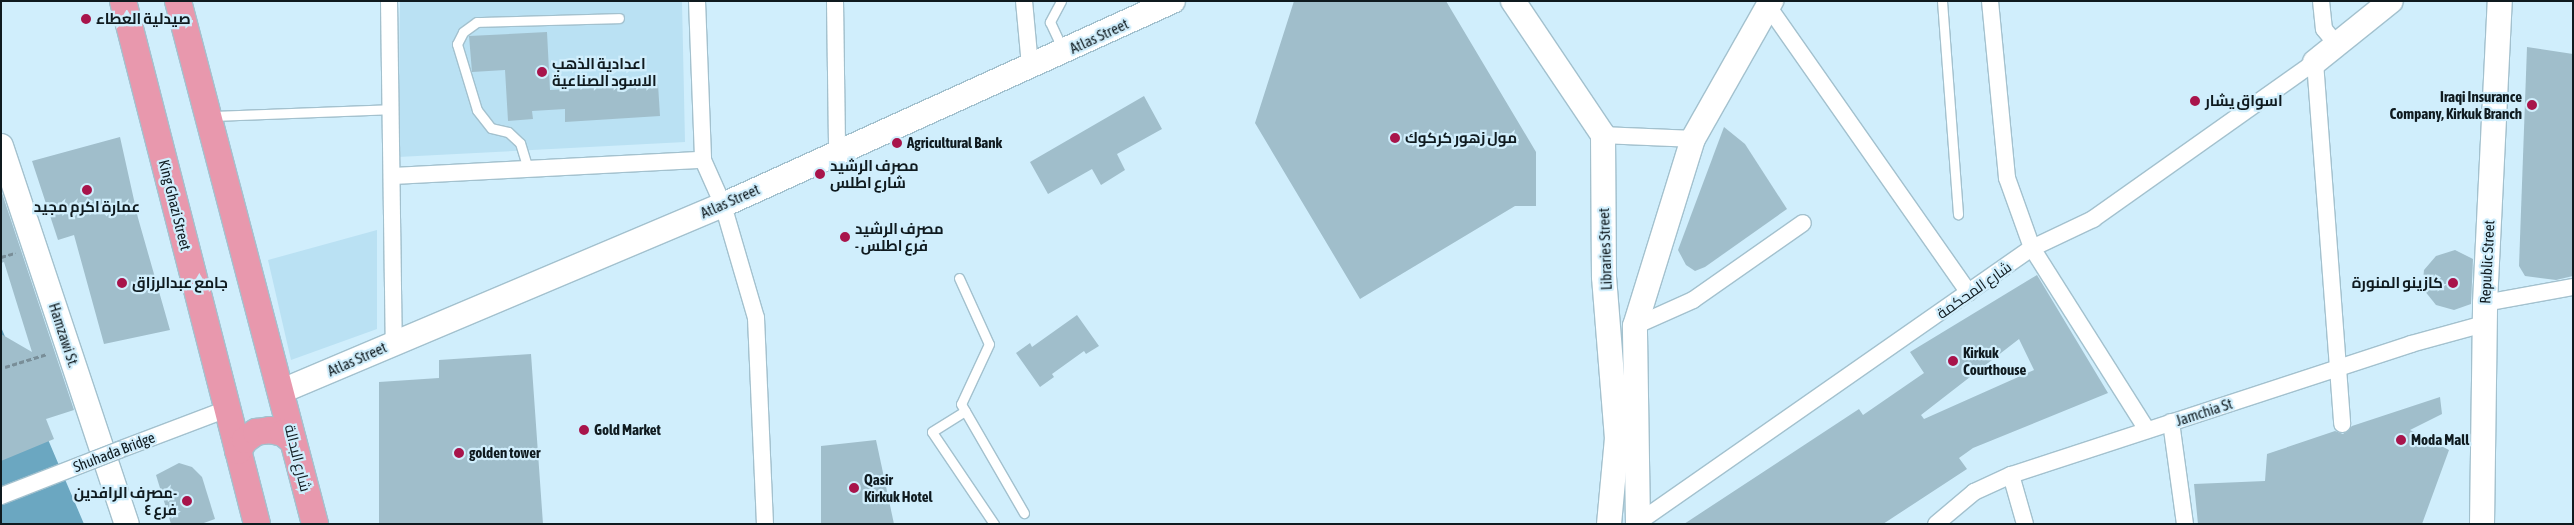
<!DOCTYPE html>
<meta charset="utf-8">
<style>
body{margin:0}
#map{position:relative;width:2574px;height:525px;overflow:hidden;background:#d0eefc;font-family:"Asap Condensed",Cairo,sans-serif}
div>[style]{position:absolute}
.built>*{inset:0;background:#bae1f3}
.water>*{inset:0;background:#6ba7c1}
.building>*{inset:0;background:#a0becb}
.path>*{height:3px;margin-top:-1.5px;transform-origin:0;background:repeating-linear-gradient(90deg,#798e98 0 5px,transparent 0 7.5px)}
.roads{filter:drop-shadow(1px 0 #a3c1ce) drop-shadow(-1px 0 #a3c1ce) drop-shadow(0 1px #a3c1ce) drop-shadow(0 -1px #a3c1ce)}
.lane>*{height:9px;margin:-4.5px;padding:0 4.5px;transform-origin:4.5px;border-radius:4.5px;background:#fff}
.street>*{height:16px;margin:-8px;padding:0 8px;transform-origin:8px;border-radius:8px;background:#fff}
.secondary>*{height:24px;margin:-12px;padding:0 12px;transform-origin:12px;border-radius:12px;background:#fff}
.primary>*{height:26px;margin:-13px;padding:0 13px;transform-origin:13px;border-radius:13px;background:#e898ad}
.bridges{filter:drop-shadow(1px 0 #a3c1ce) drop-shadow(-1px 0 #a3c1ce) drop-shadow(0 1px #a3c1ce) drop-shadow(0 -1px #a3c1ce)}
.street-bridge>*{height:16px;margin:-8px;padding:0 8px;transform-origin:8px;border-radius:8px;background:#fff}
.dots>*{width:14px;height:14px;translate:-50% -50%;box-sizing:border-box;border:2px solid #d0eefc;border-radius:50%}
span{translate:-50% -50%;white-space:nowrap;text-align:center;line-height:1.15;-webkit-text-stroke:4.5px #d0eefc;paint-order:stroke}
.poi-label{font-size:15px;color:#0f1a1f;font-weight:700}
.left{translate:0 -50%;text-align:left}
.right{translate:-100% -50%;text-align:right}
.street-label{font-size:15px;color:#0f1a1f}
.frame{position:absolute;inset:0;border:2px solid #0f1a1f;pointer-events:none}
</style>
<div id="map">
<div class="built">
<i style="clip-path:polygon(400px 1px,682px 1px,685px 142px,398px 157px)"></i>
<i style="clip-path:polygon(377px 230px,377px 329px,291px 360px,268px 260px)"></i>
</div>
<div class="water">
<i style="clip-path:polygon(1px 327px,38px 416px,84px 524px,1px 524px)"></i>
</div>
<div class="building">
<i style="clip-path:polygon(1294px 1px,1446px 1px,1536px 152px,1536px 206px,1515px 206px,1360px 299px,1255px 123px)"></i>
<i style="clip-path:polygon(547px 32px,550px 90px,658px 84px,660px 116px,565px 122px,565px 109px,532px 111px,533px 119px,508px 121px,505px 70px,472px 72px,469px 36px)"></i>
<i style="clip-path:polygon(2527px 47px,2573px 54px,2573px 276px,2556px 280px,2525px 276px,2519px 266px)"></i>
<i style="clip-path:polygon(1144px 96px,1162px 129px,1117px 154px,1125px 170px,1101px 185px,1092px 169px,1048px 194px,1030px 162px)"></i>
<i style="clip-path:polygon(1724px 127px,1745px 144px,1787px 209px,1705px 267px,1695px 271px,1686px 265px,1678px 250px)"></i>
<i style="clip-path:polygon(120px 137px,138px 218px,170px 330px,104px 344px,74px 235px,58px 240px,32px 161px)"></i>
<i style="clip-path:polygon(1px 190px,74px 410px,46px 419px,54px 439px,1px 461px,1px 334px,32px 352px,4px 262px,1px 263px)"></i>
<i style="clip-path:polygon(2455px 250px,2473px 259px,2471px 304px,2454px 310px,2436px 305px,2424px 290px,2423px 280px,2424px 270px,2436px 256px)"></i>
<i style="clip-path:polygon(evenodd,2037px 275px,2108px 393px,1973px 448px,1959px 458px,1967px 469px,1883px 524px,1684px 524px,1859px 409px,1863px 415px,1924px 373px,1910px 352px,2037px 275px,2019px 339px,2034px 370px,1924px 419px,1921px 415px,2019px 339px)"></i>
<i style="clip-path:polygon(1077px 315px,1099px 346px,1086px 354px,1084px 351px,1052px 374px,1054px 377px,1040px 387px,1016px 353px,1030px 343px,1032px 347px)"></i>
<i style="clip-path:polygon(531px 354px,543px 524px,379px 524px,379px 382px,439px 378px,439px 360px)"></i>
<i style="clip-path:polygon(2440px 397px,2442px 414px,2410px 430px,2449px 450px,2422px 524px,2198px 524px,2194px 484px,2265px 481px,2267px 454px,2335px 431px,2343px 434px,2352px 426px)"></i>
<i style="clip-path:polygon(876px 440px,894px 524px,821px 524px,821px 446px)"></i>
<i style="clip-path:polygon(179px 463px,192px 467px,202px 477px,215px 519px,201px 524px,171px 524px,156px 475px)"></i>
</div>
<div class="path">
<i style="left:1px;top:257px;width:15px;rotate:-16deg"></i>
<i style="left:5px;top:367px;width:44px;rotate:-17.2deg"></i>
</div>
<div class="roads">
<div class="lane">
<i style="left:1061px;top:1px;width:24px;rotate:118deg"></i>
<i style="left:1050px;top:22px;width:31px;rotate:65deg"></i>
<i style="left:1942px;top:1px;width:214px;rotate:85.7deg"></i>
<i style="left:211px;top:116px;width:180px;rotate:-2.2deg"></i>
<i style="left:528px;top:169px;width:27px;rotate:-107deg"></i>
<i style="left:520px;top:143px;width:16px;rotate:-137deg"></i>
<i style="left:508px;top:132px;width:17px;rotate:-167deg"></i>
<i style="left:491px;top:128px;width:23px;rotate:-128deg"></i>
<i style="left:477px;top:110px;width:69px;rotate:-106.9deg"></i>
<i style="left:457px;top:44px;width:13px;rotate:-63deg"></i>
<i style="left:463px;top:32px;width:17px;rotate:-36deg"></i>
<i style="left:477px;top:22px;width:142px;rotate:-1.6deg"></i>
<i style="left:959px;top:278px;width:72px;rotate:65.6deg"></i>
<i style="left:989px;top:344px;width:66px;rotate:115deg"></i>
<i style="left:961px;top:404px;width:126px;rotate:60deg"></i>
<i style="left:965px;top:411px;width:39px;rotate:148deg"></i>
<i style="left:932px;top:432px;width:111px;rotate:56deg"></i>
</div>
<div class="street">
<i style="left:389px;top:1px;width:341px;rotate:89.2deg"></i>
<i style="left:697px;top:1px;width:159px;rotate:87.8deg"></i>
<i style="left:703px;top:160px;width:49px;rotate:66deg"></i>
<i style="left:723px;top:205px;width:118px;rotate:73.7deg"></i>
<i style="left:756px;top:318px;width:206px;rotate:87.5deg"></i>
<i style="left:835px;top:1px;width:150px;rotate:89.2deg"></i>
<i style="left:1024px;top:1px;width:65px;rotate:84.7deg"></i>
<i style="left:1990px;top:1px;width:178px;rotate:84.5deg"></i>
<i style="left:2007px;top:178px;width:74px;rotate:70.3deg"></i>
<i style="left:2032px;top:248px;width:215px;rotate:57.7deg"></i>
<i style="left:2321px;top:1px;width:28px;rotate:84deg"></i>
<i style="left:2324px;top:29px;width:21px;rotate:51deg"></i>
<i style="left:1768px;top:6px;width:350px;rotate:55deg"></i>
<i style="left:2315px;top:62px;width:363px;rotate:85.7deg"></i>
<i style="left:1603px;top:135px;width:90px;rotate:2.5deg"></i>
<i style="left:393px;top:176px;width:310px;rotate:-3deg"></i>
<i style="left:2485px;top:303px;width:89px;rotate:-10.3deg"></i>
<i style="left:1635px;top:326px;width:64px;rotate:-24.1deg"></i>
<i style="left:1693px;top:300px;width:134px;rotate:-35deg"></i>
<i style="left:2171px;top:422px;width:103px;rotate:82.2deg"></i>
<i style="left:119px;top:450px;width:116px;rotate:-20.8deg"></i>
<i style="left:2011px;top:475px;width:51px;rotate:74.1deg"></i>
<i style="left:1636px;top:524px;width:483px;rotate:-34.9deg"></i>
<i style="left:2032px;top:248px;width:68px;rotate:-25.4deg"></i>
<i style="left:2093px;top:219px;width:272px;rotate:-35.3deg"></i>
<i style="left:1936px;top:524px;width:50px;rotate:-40.1deg"></i>
<i style="left:1974px;top:492px;width:41px;rotate:-24.7deg"></i>
<i style="left:2011px;top:475px;width:421px;rotate:-18.1deg"></i>
<i style="left:2411px;top:344px;width:76px;rotate:-15.3deg"></i>
</div>
<div class="secondary">
<i style="left:1513px;top:1px;width:161px;rotate:56.1deg"></i>
<i style="left:1603px;top:135px;width:142px;rotate:89.6deg"></i>
<i style="left:1604px;top:277px;width:162px;rotate:85.4deg"></i>
<i style="left:1617px;top:438px;width:86px;rotate:95.3deg"></i>
<i style="left:2315px;top:62px;width:97px;rotate:-38.8deg"></i>
<i style="left:1px;top:146px;width:398px;rotate:71.6deg"></i>
<i style="left:282px;top:391px;width:479px;rotate:-22.9deg"></i>
<i style="left:723px;top:205px;width:494px;rotate:-24.4deg"></i>
<i style="left:1638px;top:524px;width:198px;rotate:-90.9deg"></i>
<i style="left:1635px;top:326px;width:196px;rotate:-72.8deg"></i>
<i style="left:1693px;top:139px;width:159px;rotate:-60.5deg"></i>
<i style="left:2482px;top:524px;width:221px;rotate:-89.2deg"></i>
<i style="left:2485px;top:303px;width:302px;rotate:-87.2deg"></i>
</div>
<div class="primary">
<i style="left:123px;top:1px;width:540px;rotate:75.63deg"></i>
<i style="left:178px;top:1px;width:541px;rotate:75.32deg"></i>
<i style="left:238px;top:451px;width:13px;rotate:-58deg"></i>
<i style="left:245px;top:440px;width:14px;rotate:-36deg"></i>
<i style="left:256px;top:432px;width:14px;rotate:-8deg"></i>
<i style="left:270px;top:430px;width:13px;rotate:13deg"></i>
<i style="left:283px;top:433px;width:13px;rotate:39deg"></i>
</div>
</div>
<div class="bridges">
<div class="street-bridge">
<i style="left:1px;top:496px;width:127px;rotate:-21.3deg"></i>
</div>
</div>
<div class="dots">
<i style="left:86px;top:19px;background:#a8144b"></i>
<i style="left:542px;top:72px;background:#a8144b"></i>
<i style="left:2195px;top:101px;background:#a8144b"></i>
<i style="left:2532px;top:105px;background:#a8144b"></i>
<i style="left:1395px;top:138px;background:#a8144b"></i>
<i style="left:897px;top:143px;background:#a8144b"></i>
<i style="left:820px;top:174px;background:#a8144b"></i>
<i style="left:87px;top:190px;background:#a8144b"></i>
<i style="left:845px;top:237px;background:#a8144b"></i>
<i style="left:122px;top:283px;background:#a8144b"></i>
<i style="left:2453px;top:283px;background:#a8144b"></i>
<i style="left:1953px;top:361px;background:#a8144b"></i>
<i style="left:584px;top:430px;background:#a8144b"></i>
<i style="left:2401px;top:440px;background:#a8144b"></i>
<i style="left:459px;top:453px;background:#a8144b"></i>
<i style="left:854px;top:488px;background:#a8144b"></i>
<i style="left:187px;top:501px;background:#a8144b"></i>
</div>
<div class="poi-label">
<span class="left" style="left:96px;top:19px">صيدلية العطاء</span>
<span class="left" style="left:552px;top:72px">اعدادية الذهب<br>الاسود الصناعية</span>
<span class="right" style="left:2522px;top:105px">Iraqi Insurance<br>Company, Kirkuk Branch</span>
<span class="left" style="left:2205px;top:101px">اسواق يشار</span>
<span class="left" style="left:1405px;top:138px">مول زهور كركوك</span>
<span class="left" style="left:907px;top:143px">Agricultural Bank</span>
<span class="left" style="left:830px;top:174px">مصرف الرشيد<br>شارع اطلس</span>
<span style="left:87px;top:207px">عمارة اكرم مجيد</span>
<span class="left" style="left:855px;top:237px">مصرف الرشيد<br>- فرع اطلس</span>
<span class="left" style="left:132px;top:283px">جامع عبدالرزاق</span>
<span class="right" style="left:2443px;top:283px">كازينو المنورة</span>
<span class="left" style="left:1963px;top:361px">Kirkuk<br>Courthouse</span>
<span class="left" style="left:594px;top:430px">Gold Market</span>
<span class="left" style="left:2411px;top:440px">Moda Mall</span>
<span class="left" style="left:469px;top:453px">golden tower</span>
<span class="left" style="left:864px;top:488px">Qasir<br>Kirkuk Hotel</span>
<span class="right" style="left:177px;top:501px">مصرف الرافدين-<br>فرع ٤</span>
</div>
<div class="street-label">
<span style="left:1099px;top:36px;rotate:-25deg">Atlas Street</span>
<span style="left:730px;top:201px;rotate:-24deg">Atlas Street</span>
<span style="left:175px;top:205px;rotate:76deg">King Ghazi Street</span>
<span style="left:1605px;top:249px;rotate:-92deg">Libraries Street</span>
<span style="left:2487px;top:262px;rotate:-87deg">Republic Street</span>
<span style="left:1974px;top:290px;rotate:-35deg">شارع المحكمة</span>
<span style="left:64px;top:335px;rotate:72deg">Hamzawi St.</span>
<span style="left:357px;top:359px;rotate:-24deg">Atlas Street</span>
<span style="left:2204px;top:412px;rotate:-18deg">Jamchia St</span>
<span style="left:114px;top:452px;rotate:-21deg">Shuhada Bridge</span>
<span style="left:298px;top:458px;rotate:76deg">شارع البدالة</span>
</div>
<div class="frame"></div>
</div>
